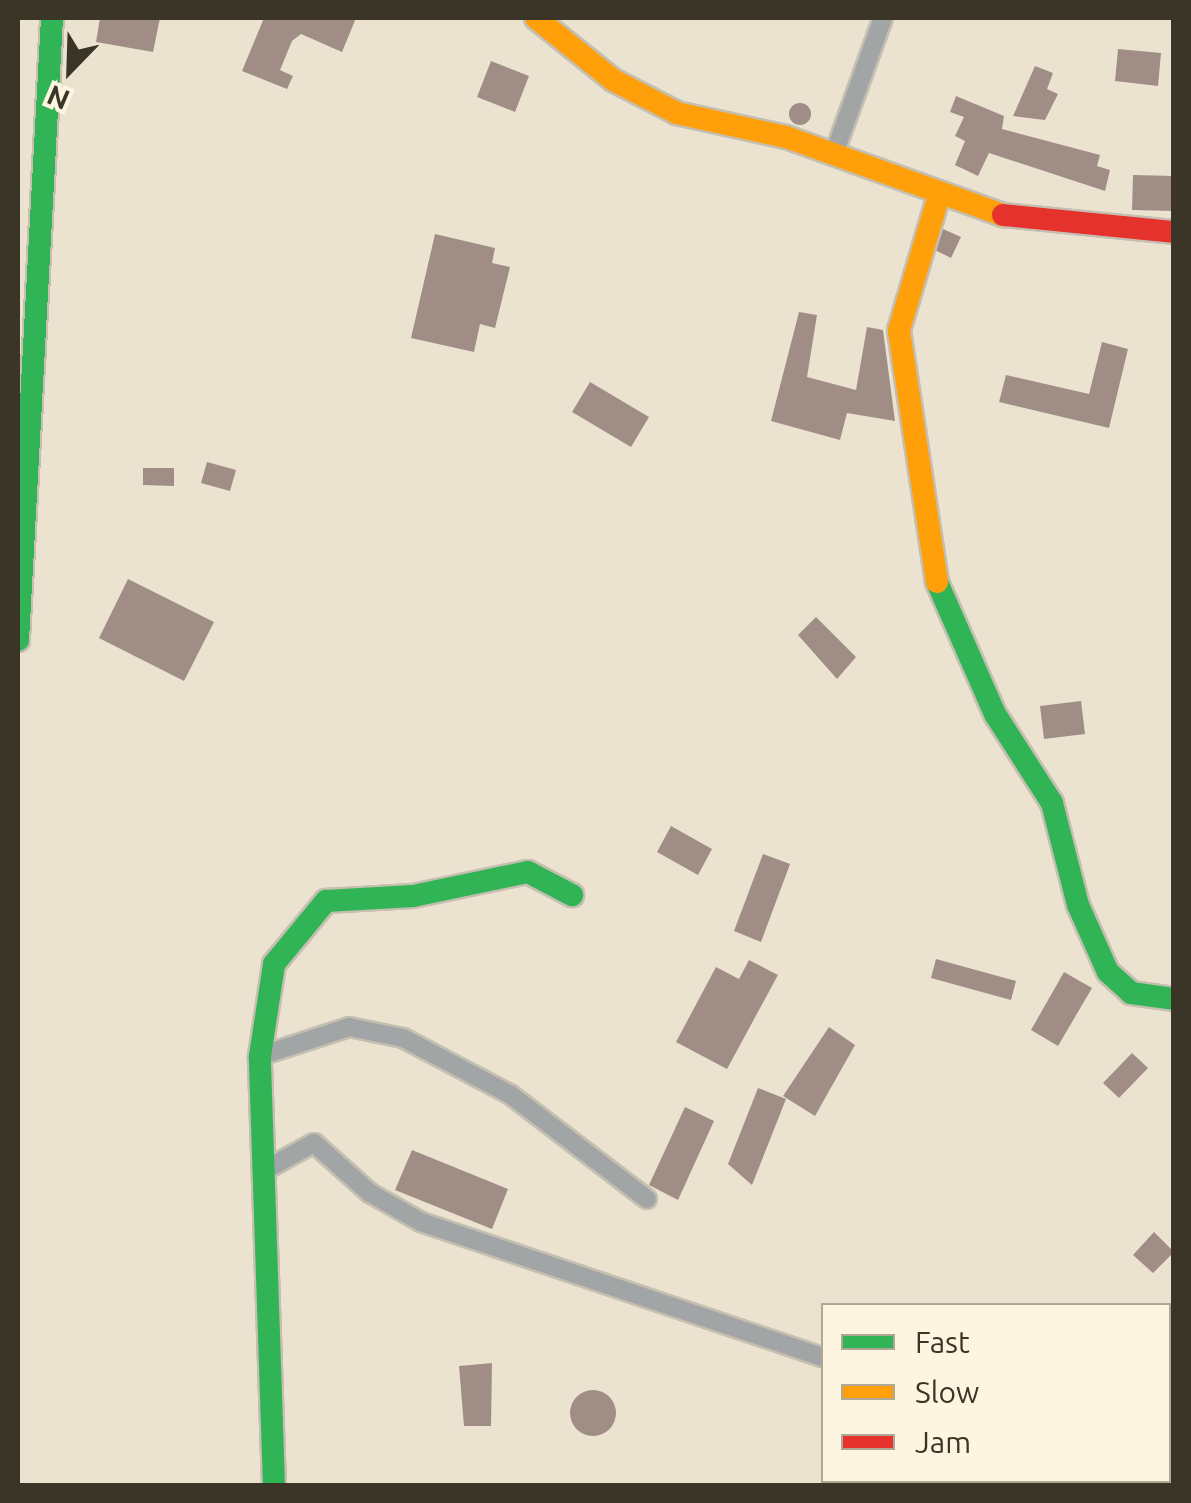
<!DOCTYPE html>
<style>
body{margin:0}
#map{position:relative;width:1191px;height:1503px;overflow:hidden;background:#ebe3d0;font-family:Ubuntu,sans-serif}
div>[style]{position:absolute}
.building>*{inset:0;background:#a08e86}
.round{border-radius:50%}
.roads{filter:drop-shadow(2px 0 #c5bfb1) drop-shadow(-2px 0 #c5bfb1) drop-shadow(0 2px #c5bfb1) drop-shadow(0 -2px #c5bfb1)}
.street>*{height:18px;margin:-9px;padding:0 9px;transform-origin:9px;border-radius:9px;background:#a2a5a5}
.fast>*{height:22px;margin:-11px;padding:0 11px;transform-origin:11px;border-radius:11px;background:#30b455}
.slow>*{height:22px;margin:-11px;padding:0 11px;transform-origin:11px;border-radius:11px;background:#ff9f0a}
.jam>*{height:22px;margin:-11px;padding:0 11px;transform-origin:11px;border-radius:11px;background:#e5322d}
span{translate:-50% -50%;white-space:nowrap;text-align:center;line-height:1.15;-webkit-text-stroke:10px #fef5e1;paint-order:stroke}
.frame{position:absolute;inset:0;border:20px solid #3b3528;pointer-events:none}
.legend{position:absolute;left:821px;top:1303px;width:350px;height:180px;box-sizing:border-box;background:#fef5e1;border:2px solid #b0a897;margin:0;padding:12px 18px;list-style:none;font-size:30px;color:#3b3528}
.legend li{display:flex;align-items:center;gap:20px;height:50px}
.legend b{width:50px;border:2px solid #b0a897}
.north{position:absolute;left:20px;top:20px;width:100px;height:100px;-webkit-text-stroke:8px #fef5e1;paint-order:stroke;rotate:203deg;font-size:28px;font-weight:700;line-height:40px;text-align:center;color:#3b3528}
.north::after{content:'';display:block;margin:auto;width:35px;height:45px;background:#3b3528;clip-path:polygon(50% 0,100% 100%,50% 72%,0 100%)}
</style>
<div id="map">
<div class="building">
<i style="clip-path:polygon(100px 18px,160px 18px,153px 52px,96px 42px)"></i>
<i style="clip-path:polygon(264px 18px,356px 18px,342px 52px,301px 34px,292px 41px,280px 70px,293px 76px,287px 89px,242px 71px)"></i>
<i style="clip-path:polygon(1118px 49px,1161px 53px,1158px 86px,1115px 81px)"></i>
<i style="clip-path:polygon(491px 61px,529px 76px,515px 112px,477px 97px)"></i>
<i style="clip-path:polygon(1035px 66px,1053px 73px,1047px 89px,1058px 94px,1045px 120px,1013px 116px)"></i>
<i style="clip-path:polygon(956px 96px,1004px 116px,1002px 129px,1100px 155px,1097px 166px,1110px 170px,1105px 191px,989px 153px,978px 176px,955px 165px,965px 141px,955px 136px,964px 117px,950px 112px)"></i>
<i class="round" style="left:789px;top:103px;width:22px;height:22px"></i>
<i style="clip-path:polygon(1133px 175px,1174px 176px,1174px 211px,1132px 210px)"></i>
<i style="clip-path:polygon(943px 229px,961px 237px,951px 258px,935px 250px)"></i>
<i style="clip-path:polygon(435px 234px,495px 248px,492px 263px,510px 267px,495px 328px,480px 324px,474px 352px,411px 338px)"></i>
<i style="clip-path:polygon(799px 312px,817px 315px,807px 377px,856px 390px,867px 327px,883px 330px,895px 421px,847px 413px,840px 440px,771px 421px)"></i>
<i style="clip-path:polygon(1102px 342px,1128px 349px,1109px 428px,999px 402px,1006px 375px,1089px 394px)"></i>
<i style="clip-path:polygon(590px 382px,649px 417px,631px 447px,572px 412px)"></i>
<i style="clip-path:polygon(207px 462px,236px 470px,230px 491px,201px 483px)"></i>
<i style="clip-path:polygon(143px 468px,174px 468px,174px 486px,143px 485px)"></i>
<i style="clip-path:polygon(128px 579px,214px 622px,184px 681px,99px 638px)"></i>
<i style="clip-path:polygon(816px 617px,856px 657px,837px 679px,798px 635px)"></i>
<i style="clip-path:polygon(1081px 701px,1085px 734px,1044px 739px,1040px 706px)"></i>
<i style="clip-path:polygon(671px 826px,712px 849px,698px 875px,657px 852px)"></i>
<i style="clip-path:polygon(763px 854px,790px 864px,761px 942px,734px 931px)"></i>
<i style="clip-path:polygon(936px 959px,1016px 981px,1011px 1000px,931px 978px)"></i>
<i style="clip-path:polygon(749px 960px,778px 975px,727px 1069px,676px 1042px,716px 967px,739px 979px)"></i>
<i style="clip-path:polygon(1064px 972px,1092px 988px,1058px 1046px,1031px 1030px)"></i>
<i style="clip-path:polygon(829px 1027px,855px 1045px,815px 1116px,783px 1096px)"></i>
<i style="clip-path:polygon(1132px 1053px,1148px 1068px,1119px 1098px,1103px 1083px)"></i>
<i style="clip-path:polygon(758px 1088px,786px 1099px,752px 1185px,728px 1164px)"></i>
<i style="clip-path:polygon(685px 1107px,714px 1121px,678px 1200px,649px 1185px)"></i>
<i style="clip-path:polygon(412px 1150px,508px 1189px,492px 1229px,395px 1190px)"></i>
<i style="clip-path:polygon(1154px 1232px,1174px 1252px,1153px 1273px,1133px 1255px)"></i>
<i style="clip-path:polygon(492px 1363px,491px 1426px,464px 1426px,459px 1366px)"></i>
<i class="round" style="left:570px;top:1390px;width:46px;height:46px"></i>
</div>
<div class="roads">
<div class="street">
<i style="left:834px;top:154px;width:145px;rotate:-70.2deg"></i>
<i style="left:260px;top:1056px;width:94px;rotate:-18deg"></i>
<i style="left:349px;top:1027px;width:55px;rotate:11.5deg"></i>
<i style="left:403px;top:1038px;width:122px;rotate:27.8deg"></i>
<i style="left:511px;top:1095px;width:171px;rotate:37.4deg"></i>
<i style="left:265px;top:1170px;width:56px;rotate:-28.9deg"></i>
<i style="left:314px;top:1143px;width:75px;rotate:41.8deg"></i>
<i style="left:370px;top:1193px;width:59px;rotate:29.6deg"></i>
<i style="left:421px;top:1222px;width:425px;rotate:18.6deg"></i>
<i style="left:1006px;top:1486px;width:6px;rotate:-90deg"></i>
</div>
<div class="fast">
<i style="left:937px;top:582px;width:144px;rotate:66.3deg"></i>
<i style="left:995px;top:714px;width:106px;rotate:57.4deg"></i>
<i style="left:1052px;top:803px;width:105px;rotate:75.7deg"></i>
<i style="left:1078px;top:905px;width:73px;rotate:65.9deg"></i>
<i style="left:1108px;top:972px;width:31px;rotate:42deg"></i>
<i style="left:1131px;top:993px;width:43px;rotate:7.9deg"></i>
<i style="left:18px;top:640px;width:623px;rotate:-86.87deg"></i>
<i style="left:274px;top:1486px;width:430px;rotate:-91.9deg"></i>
<i style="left:260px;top:1056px;width:93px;rotate:-81.3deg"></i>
<i style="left:274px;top:964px;width:82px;rotate:-50.5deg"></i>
<i style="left:326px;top:901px;width:87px;rotate:-3.3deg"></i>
<i style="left:413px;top:896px;width:117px;rotate:-11.8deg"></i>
<i style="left:528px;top:872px;width:50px;rotate:27.6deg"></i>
</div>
<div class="slow">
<i style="left:536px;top:18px;width:99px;rotate:38.8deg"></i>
<i style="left:613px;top:80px;width:72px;rotate:27.3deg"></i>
<i style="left:677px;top:113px;width:112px;rotate:12.4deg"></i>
<i style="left:786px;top:137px;width:231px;rotate:19.8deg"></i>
<i style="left:937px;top:582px;width:255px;rotate:-98.6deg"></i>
<i style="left:899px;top:330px;width:141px;rotate:-73.5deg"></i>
</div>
<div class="jam">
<i style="left:1003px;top:215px;width:172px;rotate:5.7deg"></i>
</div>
</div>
<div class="frame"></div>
<ul class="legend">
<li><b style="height:12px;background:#30b455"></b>Fast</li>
<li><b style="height:12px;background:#ff9f0a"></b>Slow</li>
<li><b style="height:12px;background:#e5322d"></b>Jam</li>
</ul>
<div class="north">N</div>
</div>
